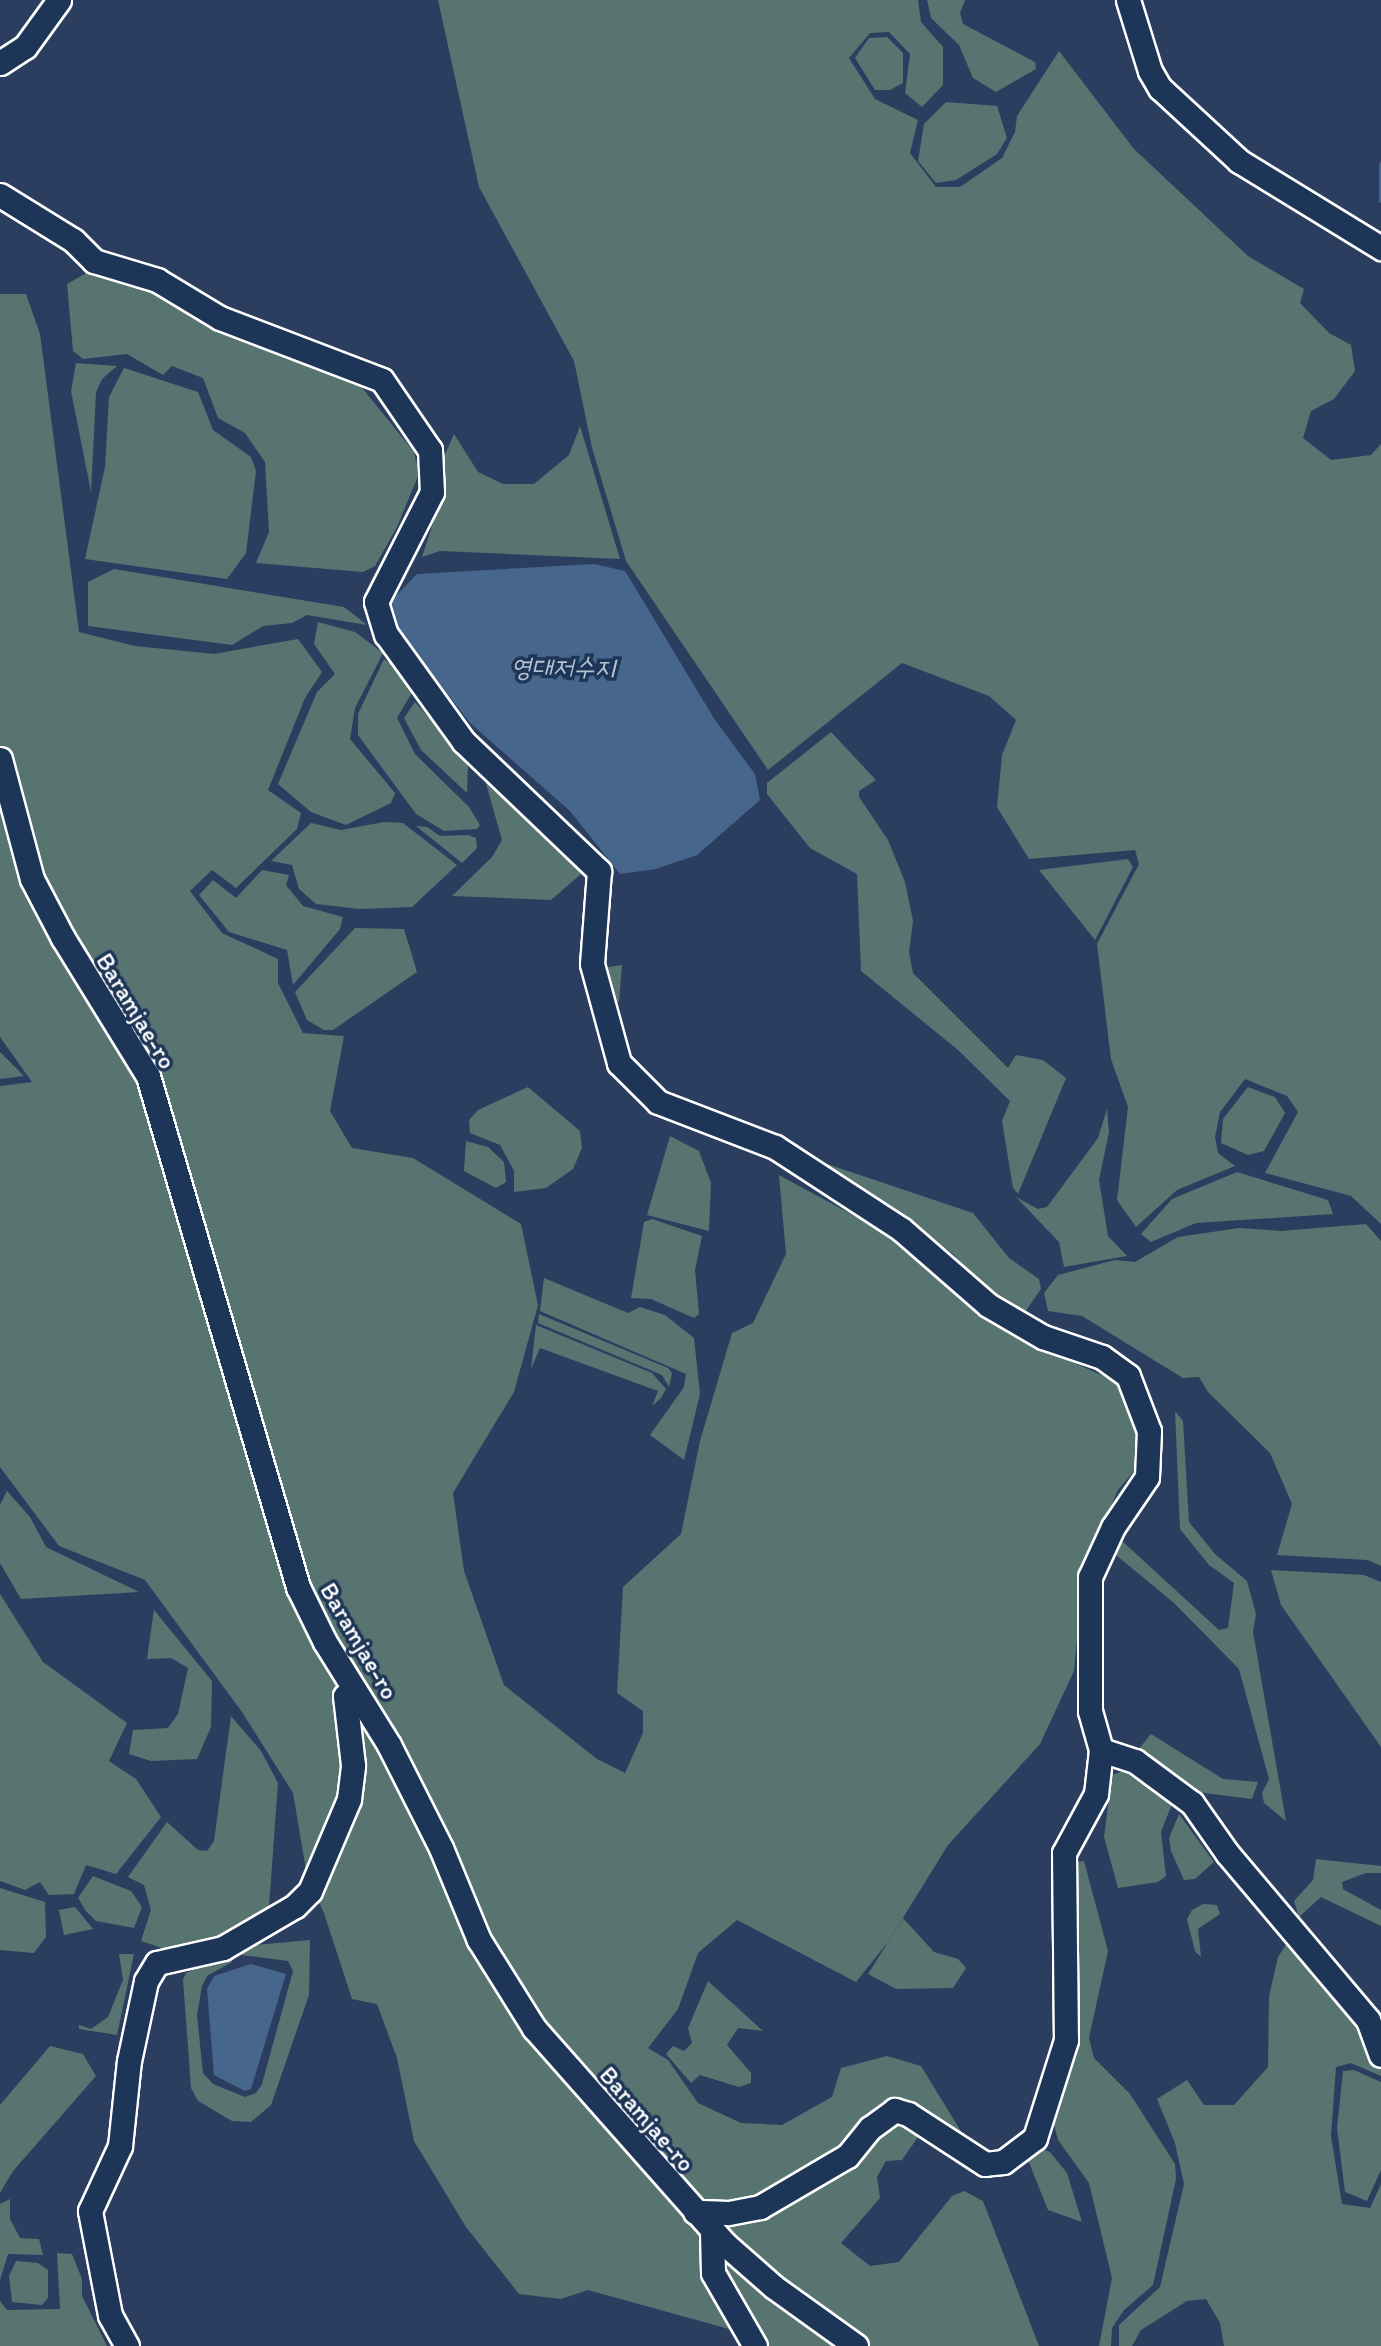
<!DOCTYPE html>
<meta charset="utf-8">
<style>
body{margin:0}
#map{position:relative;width:1381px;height:2346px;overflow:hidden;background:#2c3e5f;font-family:Itim,"Poor Story",sans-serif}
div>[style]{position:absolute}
.green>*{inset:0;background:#577471}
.water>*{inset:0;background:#47668c}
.stream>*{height:5px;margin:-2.5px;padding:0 2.5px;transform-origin:2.5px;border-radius:2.5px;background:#47668c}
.roads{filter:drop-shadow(2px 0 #fff) drop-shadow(-2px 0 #fff) drop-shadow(0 2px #fff) drop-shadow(0 -2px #fff)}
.minor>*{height:23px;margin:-11.5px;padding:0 11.5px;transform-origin:11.5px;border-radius:11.5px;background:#1d3557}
span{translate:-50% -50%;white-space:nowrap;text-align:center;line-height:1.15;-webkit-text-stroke:7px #1d3557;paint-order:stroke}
.street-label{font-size:24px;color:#fff}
.water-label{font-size:26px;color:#b5c2d1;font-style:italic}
</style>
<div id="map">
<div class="green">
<i style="clip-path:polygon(438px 0,918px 0,921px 22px,943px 47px,943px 85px,922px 107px,905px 93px,910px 54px,889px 32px,870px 33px,849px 58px,875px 99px,918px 120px,910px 153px,936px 187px,960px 187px,1002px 158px,1015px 132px,1017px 116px,1059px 51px,1134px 149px,1248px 256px,1304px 289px,1300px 303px,1329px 333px,1351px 345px,1355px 371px,1334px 399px,1311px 411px,1303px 438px,1331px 460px,1371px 455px,1381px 444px,1381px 1224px,1351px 1196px,1265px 1173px,1298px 1112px,1287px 1096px,1245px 1079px,1220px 1112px,1215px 1137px,1218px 1153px,1235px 1166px,1177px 1190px,1136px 1227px,1117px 1200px,1128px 1107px,1111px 1059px,1097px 944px,1139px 864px,1135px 850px,1029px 859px,997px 807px,1002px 755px,1016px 720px,989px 696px,902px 663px,768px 770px,626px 561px,592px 448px,574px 361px,479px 187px)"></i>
<i style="clip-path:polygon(927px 0,965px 0,960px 13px,963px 24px,1035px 62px,1036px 69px,996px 92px,973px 78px,959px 45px,931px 18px)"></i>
<i style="clip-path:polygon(887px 37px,903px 53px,903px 83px,890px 90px,875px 90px,855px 58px,869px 38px)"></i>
<i style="clip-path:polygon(946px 102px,997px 106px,1007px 138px,997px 154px,956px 180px,936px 183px,918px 161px,924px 124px)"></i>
<i style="clip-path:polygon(88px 272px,157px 291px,239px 339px,355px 379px,414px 452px,419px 474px,397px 527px,375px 566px,363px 572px,256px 563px,269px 532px,265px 462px,245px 433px,218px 418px,203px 378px,172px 366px,163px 375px,127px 354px,83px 359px,73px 351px,67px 284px)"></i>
<i style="clip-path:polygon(0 294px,26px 294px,40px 334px,79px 632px,135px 646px,214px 654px,298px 639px,322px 672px,305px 698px,268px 790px,301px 813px,297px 829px,236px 888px,212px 870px,190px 891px,222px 933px,278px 959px,278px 983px,303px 1033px,344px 1036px,330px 1111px,352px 1148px,413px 1158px,521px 1224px,538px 1305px,514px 1392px,453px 1493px,464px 1571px,504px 1685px,597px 1759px,625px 1773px,643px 1733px,643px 1711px,617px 1693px,623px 1587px,681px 1534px,700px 1441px,732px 1333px,753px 1323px,786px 1254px,779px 1175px,875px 1227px,967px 1299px,1036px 1346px,1115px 1381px,1138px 1427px,1135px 1470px,1118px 1490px,1084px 1569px,1074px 1671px,1040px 1744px,948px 1845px,888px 1942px,856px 1982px,737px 1920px,698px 1953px,678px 2009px,648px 2048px,668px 2060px,698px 2103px,741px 2123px,782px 2125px,832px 2097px,841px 2068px,887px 2056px,921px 2066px,965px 2138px,929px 2121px,902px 2160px,886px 2161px,877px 2177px,880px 2198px,841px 2243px,870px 2266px,899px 2262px,952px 2196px,964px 2191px,983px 2201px,1039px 2346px,760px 2346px,755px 2339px,729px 2329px,588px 2290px,561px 2299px,519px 2294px,466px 2227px,414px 2141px,397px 2058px,377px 2004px,352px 1999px,324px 1913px,307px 1876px,293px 1793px,242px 1712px,145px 1580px,59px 1546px,0 1467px,0 1086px,32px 1082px,0 1037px)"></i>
<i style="clip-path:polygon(76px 363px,117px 366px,102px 379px,96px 392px,91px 492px,71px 391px)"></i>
<i style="clip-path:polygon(124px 368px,198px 392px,213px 430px,251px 457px,256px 471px,246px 553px,227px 579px,85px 559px,105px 467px,109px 397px)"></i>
<i style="clip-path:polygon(580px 426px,620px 559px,440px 551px,422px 557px,441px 499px,443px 459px,454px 434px,478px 472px,503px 484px,534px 484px,569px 455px)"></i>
<i style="clip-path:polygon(114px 569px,344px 607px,367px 625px,307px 615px,292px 623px,263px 626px,232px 645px,88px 626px,88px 582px)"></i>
<i style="clip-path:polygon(318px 622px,355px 632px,383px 653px,355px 708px,350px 739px,395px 793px,391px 803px,346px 825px,311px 812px,278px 784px,317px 692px,335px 674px,314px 644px)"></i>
<i style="clip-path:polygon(384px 659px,408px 677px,414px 689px,397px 718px,415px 754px,469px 807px,480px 825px,477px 829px,444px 831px,416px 814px,358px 735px,358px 714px)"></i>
<i style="clip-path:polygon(415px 702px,468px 761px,467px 793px,421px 750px,404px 718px)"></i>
<i style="clip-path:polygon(831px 732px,876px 780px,859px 791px,859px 797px,888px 840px,905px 882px,913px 921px,909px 952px,913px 973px,1008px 1068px,1016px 1055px,1043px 1060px,1066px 1078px,1018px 1194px,1013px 1188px,1002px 1121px,1010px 1101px,958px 1050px,861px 971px,857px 874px,810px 848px,767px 794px,767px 783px)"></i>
<i style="clip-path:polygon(483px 773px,573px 860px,581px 874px,551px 900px,452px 896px,492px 857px,502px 840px)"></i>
<i style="clip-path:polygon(384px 822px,403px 823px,457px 865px,412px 907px,360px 909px,316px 904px,299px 889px,292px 865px,271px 861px,311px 823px,341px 830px)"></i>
<i style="clip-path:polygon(416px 826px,427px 827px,440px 836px,468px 835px,476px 838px,477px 848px,462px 863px)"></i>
<i style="clip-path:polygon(1128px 859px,1133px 867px,1095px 940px,1039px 870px)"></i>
<i style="clip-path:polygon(262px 870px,289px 875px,286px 885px,303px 906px,343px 917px,340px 929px,293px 985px,287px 950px,229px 932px,199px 895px,213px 880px,236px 898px)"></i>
<i style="clip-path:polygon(355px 928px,404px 929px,417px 972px,333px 1030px,324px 1030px,307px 1020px,295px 992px)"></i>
<i style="clip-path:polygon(622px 965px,619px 1002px,610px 1003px,602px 968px)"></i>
<i style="clip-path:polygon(0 1052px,24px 1076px,0 1079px)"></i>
<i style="clip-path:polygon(528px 1087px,580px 1131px,582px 1148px,573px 1169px,546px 1188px,514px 1192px,514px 1171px,500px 1145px,470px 1133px,469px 1120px,478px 1110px)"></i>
<i style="clip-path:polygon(1248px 1087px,1275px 1097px,1285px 1113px,1264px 1151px,1248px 1155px,1221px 1143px,1223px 1119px)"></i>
<i style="clip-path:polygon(1107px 1109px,1109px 1132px,1099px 1180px,1108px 1236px,1127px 1256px,1064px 1267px,1059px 1242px,1016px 1197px,1038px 1209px,1047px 1207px,1098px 1138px)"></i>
<i style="clip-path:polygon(670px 1136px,699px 1151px,711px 1183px,709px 1231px,647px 1215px)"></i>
<i style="clip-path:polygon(466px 1141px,488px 1147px,504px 1162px,506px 1182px,496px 1188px,464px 1171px)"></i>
<i style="clip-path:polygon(824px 1163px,973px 1213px,1009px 1258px,1039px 1279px,1041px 1289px,1025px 1312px,972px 1278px,954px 1255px,910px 1221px,821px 1167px)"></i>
<i style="clip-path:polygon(1237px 1172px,1328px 1200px,1333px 1214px,1196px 1223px,1151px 1242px,1141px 1234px,1172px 1199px)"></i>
<i style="clip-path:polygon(652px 1219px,702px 1236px,695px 1270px,699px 1314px,694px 1318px,651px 1299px,631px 1298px,644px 1222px)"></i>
<i style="clip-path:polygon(1366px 1224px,1381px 1241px,1381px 1566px,1368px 1560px,1277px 1555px,1292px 1504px,1270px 1453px,1208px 1392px,1199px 1377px,1183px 1378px,1082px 1316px,1048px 1311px,1044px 1293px,1058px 1275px,1115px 1260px,1135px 1262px,1178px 1237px,1239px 1228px,1281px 1231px)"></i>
<i style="clip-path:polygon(544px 1278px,628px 1313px,640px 1307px,665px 1315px,694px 1338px,700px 1394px,684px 1460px,650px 1435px,684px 1387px,686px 1374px,540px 1311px)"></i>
<i style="clip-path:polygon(539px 1314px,668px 1368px,672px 1373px,669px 1387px,662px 1375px,538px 1323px)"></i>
<i style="clip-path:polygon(536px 1325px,652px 1373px,666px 1389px,661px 1398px,652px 1406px,658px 1391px,540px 1348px,531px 1369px)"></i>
<i style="clip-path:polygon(1175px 1411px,1183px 1421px,1189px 1522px,1215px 1554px,1247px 1581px,1256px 1614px,1253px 1632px,1286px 1821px,1264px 1803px,1262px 1793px,1269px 1779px,1239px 1669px,1174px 1603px,1116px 1555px,1122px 1541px,1219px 1630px,1228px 1628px,1234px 1583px,1209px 1565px,1180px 1529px)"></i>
<i style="clip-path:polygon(7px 1491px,30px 1517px,46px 1547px,139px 1592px,21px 1599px,0 1563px,0 1505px)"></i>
<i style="clip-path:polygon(1271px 1570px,1364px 1575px,1381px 1582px,1381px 1747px,1281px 1605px)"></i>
<i style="clip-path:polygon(0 1594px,43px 1662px,127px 1723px,109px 1761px,136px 1779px,161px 1817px,116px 1874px,86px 1865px,74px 1894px,49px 1895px,40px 1882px,25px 1890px,0 1881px)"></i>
<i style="clip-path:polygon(154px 1610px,212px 1681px,211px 1727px,197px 1759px,151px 1761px,129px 1754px,133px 1730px,168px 1728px,178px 1714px,188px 1668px,171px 1658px,147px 1659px)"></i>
<i style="clip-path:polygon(231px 1716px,261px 1751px,278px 1783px,269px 1907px,223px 1937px,165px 1949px,141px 1941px,151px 1910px,144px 1885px,128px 1877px,167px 1822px,198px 1850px,207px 1851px,214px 1841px)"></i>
<i style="clip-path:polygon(1151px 1734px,1223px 1779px,1258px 1782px,1252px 1799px,1189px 1791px,1137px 1751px)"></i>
<i style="clip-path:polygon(1123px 1771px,1172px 1804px,1161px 1832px,1166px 1876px,1158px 1882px,1118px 1888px,1104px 1837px,1112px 1775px)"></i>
<i style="clip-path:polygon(1179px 1814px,1214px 1862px,1195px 1879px,1184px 1880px,1171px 1851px,1169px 1838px)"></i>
<i style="clip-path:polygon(1316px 1859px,1381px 1866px,1381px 1873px,1366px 1873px,1342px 1882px,1343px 1889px,1381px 1910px,1381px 1926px,1321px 1897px,1299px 1917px,1294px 1901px,1313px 1880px)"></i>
<i style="clip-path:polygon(1084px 1861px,1108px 1951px,1089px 2038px,1094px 2058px,1130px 2094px,1175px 2164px,1176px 2179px,1153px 2285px,1124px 2310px,1112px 2328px,1111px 2346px,1099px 2346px,1112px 2278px,1089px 2183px,1058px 2140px,1052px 2117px,1075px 2042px,1077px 1862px)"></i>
<i style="clip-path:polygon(93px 1876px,131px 1891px,142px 1907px,134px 1928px,96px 1921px,86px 1911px,78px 1898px)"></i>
<i style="clip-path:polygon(0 1888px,45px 1902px,46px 1937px,34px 1953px,0 1950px)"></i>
<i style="clip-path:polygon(1203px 1904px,1217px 1905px,1220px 1914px,1198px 1929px,1201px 1957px,1195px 1951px,1187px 1919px,1192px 1910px)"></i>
<i style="clip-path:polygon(75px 1907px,93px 1929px,64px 1935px,59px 1910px)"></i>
<i style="clip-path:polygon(903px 1918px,934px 1952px,958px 1959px,966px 1968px,953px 1988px,896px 1989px,868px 1974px)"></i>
<i style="clip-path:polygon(310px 1940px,309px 1995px,271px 2105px,251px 2122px,232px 2121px,198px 2101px,191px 2088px,183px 1980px,186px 1973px,229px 1953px,232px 1962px,207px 1976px,202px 1986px,197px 2015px,203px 2073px,213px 2084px,245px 2097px,256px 2093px,262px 2084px,293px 1971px,288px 1961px,242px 1955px,246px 1946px)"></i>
<i style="clip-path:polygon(1289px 1940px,1358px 2023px,1381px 2068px,1381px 2076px,1351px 2063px,1336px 2067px,1331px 2136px,1342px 2204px,1370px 2208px,1381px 2184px,1381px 2346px,1224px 2346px,1220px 2323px,1206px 2299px,1187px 2301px,1141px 2330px,1132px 2346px,1119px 2346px,1119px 2325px,1160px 2287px,1184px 2184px,1175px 2143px,1157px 2099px,1187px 2080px,1204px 2105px,1234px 2105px,1268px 2067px,1269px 1996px,1278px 1957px)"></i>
<i style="clip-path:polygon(119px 1954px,134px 1954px,117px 2035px,79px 2029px,79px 2025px,91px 2029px,108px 2017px,123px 1980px)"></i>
<i style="clip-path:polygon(708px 1981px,763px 2031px,738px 2028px,727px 2045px,751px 2073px,751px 2083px,739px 2087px,700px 2075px,691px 2083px,666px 2054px,673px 2046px,684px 2051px,692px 2043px,688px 2028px)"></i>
<i style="clip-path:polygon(50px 2046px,83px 2054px,96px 2076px,13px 2171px,0 2193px,0 2105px)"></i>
<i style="clip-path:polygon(1354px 2070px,1381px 2082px,1381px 2170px,1367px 2201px,1345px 2192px,1337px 2128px,1343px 2071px)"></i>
<i style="clip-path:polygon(1042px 2149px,1050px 2152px,1067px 2173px,1082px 2222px,1048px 2210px,1028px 2160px)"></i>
<i style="clip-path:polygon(10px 2199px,10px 2219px,20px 2238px,39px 2239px,43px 2255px,8px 2254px,0 2280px,0 2204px)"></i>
<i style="clip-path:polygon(57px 2253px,72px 2254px,82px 2279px,82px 2296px,107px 2346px,0 2346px,0 2301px,7px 2310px,60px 2309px)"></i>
<i style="clip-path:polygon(16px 2261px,38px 2263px,48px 2270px,48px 2298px,42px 2305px,12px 2302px,9px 2276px)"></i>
</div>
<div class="water">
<i style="clip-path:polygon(594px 564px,625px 571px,715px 720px,755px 774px,760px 800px,697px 855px,656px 869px,620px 874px,570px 811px,470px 723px,398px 630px,391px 601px,417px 574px)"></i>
<i style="clip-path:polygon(251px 1964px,286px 1974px,251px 2089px,245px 2091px,214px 2075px,207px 1989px,214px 1976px)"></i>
</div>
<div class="stream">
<i style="left:1381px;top:164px;width:36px;rotate:90deg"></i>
</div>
<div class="roads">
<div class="minor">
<i style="left:1128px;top:0;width:74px;rotate:72.8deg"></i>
<i style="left:1150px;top:71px;width:20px;rotate:60deg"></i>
<i style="left:1160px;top:88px;width:108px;rotate:42.7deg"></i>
<i style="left:1239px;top:161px;width:167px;rotate:31.5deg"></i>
<i style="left:0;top:63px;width:30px;rotate:-33deg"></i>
<i style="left:25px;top:47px;width:58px;rotate:-54.1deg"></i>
<i style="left:0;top:195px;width:86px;rotate:31.7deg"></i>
<i style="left:73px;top:240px;width:30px;rotate:45deg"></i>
<i style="left:94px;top:261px;width:66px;rotate:16.8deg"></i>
<i style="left:157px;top:280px;width:74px;rotate:31.1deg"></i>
<i style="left:220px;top:318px;width:173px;rotate:20.9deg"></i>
<i style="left:382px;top:380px;width:85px;rotate:55.6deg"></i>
<i style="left:430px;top:450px;width:42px;rotate:87.3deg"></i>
<i style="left:432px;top:492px;width:123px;rotate:117deg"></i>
<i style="left:376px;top:602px;width:34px;rotate:73deg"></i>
<i style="left:386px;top:634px;width:133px;rotate:54.2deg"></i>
<i style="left:464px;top:742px;width:187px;rotate:43.7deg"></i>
<i style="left:599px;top:871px;width:93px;rotate:94.3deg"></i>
<i style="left:592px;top:964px;width:103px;rotate:74.7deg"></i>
<i style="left:619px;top:1063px;width:55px;rotate:45deg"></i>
<i style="left:658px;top:1102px;width:125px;rotate:21deg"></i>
<i style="left:775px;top:1147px;width:150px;rotate:33.1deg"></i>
<i style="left:901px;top:1229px;width:116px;rotate:41.1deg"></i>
<i style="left:988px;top:1305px;width:64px;rotate:30.2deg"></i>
<i style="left:1043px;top:1337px;width:62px;rotate:18.7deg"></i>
<i style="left:1102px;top:1357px;width:32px;rotate:36deg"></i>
<i style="left:1128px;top:1376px;width:59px;rotate:69.1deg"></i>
<i style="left:1149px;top:1431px;width:46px;rotate:92.5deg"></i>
<i style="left:1147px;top:1477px;width:60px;rotate:124.2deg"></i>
<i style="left:1113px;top:1527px;width:55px;rotate:114.7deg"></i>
<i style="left:1090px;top:1577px;width:134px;rotate:90deg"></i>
<i style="left:1090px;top:1711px;width:41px;rotate:74.2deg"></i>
<i style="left:1101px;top:1750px;width:44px;rotate:96.5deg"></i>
<i style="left:1096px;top:1794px;width:67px;rotate:118.5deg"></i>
<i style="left:1064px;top:1853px;width:187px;rotate:89.4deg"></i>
<i style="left:1066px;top:2040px;width:103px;rotate:107.6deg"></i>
<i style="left:1035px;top:2138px;width:40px;rotate:143deg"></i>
<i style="left:1003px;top:2162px;width:18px;rotate:174deg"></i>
<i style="left:985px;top:2164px;width:92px;rotate:-147deg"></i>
<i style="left:908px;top:2114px;width:14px;rotate:-163deg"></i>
<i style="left:895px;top:2110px;width:31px;rotate:144deg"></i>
<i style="left:870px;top:2128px;width:36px;rotate:129deg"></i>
<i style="left:847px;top:2156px;width:101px;rotate:149.6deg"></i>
<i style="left:760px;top:2207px;width:33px;rotate:169deg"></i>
<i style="left:728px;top:2213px;width:33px;rotate:-178deg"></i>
<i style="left:0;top:759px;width:124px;rotate:75.1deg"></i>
<i style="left:32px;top:879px;width:67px;rotate:62.3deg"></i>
<i style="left:63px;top:938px;width:162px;rotate:58.4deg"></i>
<i style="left:148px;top:1076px;width:533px;rotate:73.64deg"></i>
<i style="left:298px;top:1587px;width:61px;rotate:63.9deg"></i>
<i style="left:325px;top:1642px;width:121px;rotate:58.1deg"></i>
<i style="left:389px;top:1745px;width:115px;rotate:63.2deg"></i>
<i style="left:441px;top:1848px;width:100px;rotate:67.6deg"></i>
<i style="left:479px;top:1940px;width:104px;rotate:58deg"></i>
<i style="left:534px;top:2028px;width:288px;rotate:48.5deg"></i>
<i style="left:725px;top:2244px;width:65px;rotate:41.3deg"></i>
<i style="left:774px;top:2287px;width:101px;rotate:35.7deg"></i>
<i style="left:1101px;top:1750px;width:36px;rotate:18deg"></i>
<i style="left:1135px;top:1761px;width:71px;rotate:36.4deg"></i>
<i style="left:1192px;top:1803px;width:61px;rotate:55deg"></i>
<i style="left:1227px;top:1853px;width:219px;rotate:49.8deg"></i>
<i style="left:1368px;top:2020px;width:37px;rotate:70deg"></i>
<i style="left:712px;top:2231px;width:42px;rotate:88.6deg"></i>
<i style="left:713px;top:2273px;width:84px;rotate:60.1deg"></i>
<i style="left:127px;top:2346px;width:35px;rotate:-119deg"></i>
<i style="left:110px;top:2315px;width:106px;rotate:-100.9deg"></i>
<i style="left:90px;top:2211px;width:72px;rotate:-65.2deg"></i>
<i style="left:120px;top:2146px;width:85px;rotate:-84deg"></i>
<i style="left:129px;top:2061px;width:82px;rotate:-78deg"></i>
<i style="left:146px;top:1981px;width:21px;rotate:-59deg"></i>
<i style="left:157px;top:1963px;width:68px;rotate:-12.8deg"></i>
<i style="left:223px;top:1948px;width:83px;rotate:-30.3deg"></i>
<i style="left:295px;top:1906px;width:21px;rotate:-45deg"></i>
<i style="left:310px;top:1891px;width:100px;rotate:-67deg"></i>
<i style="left:349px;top:1799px;width:34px;rotate:-83deg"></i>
<i style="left:353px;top:1765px;width:69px;rotate:-96.6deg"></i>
<i style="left:345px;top:1696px;width:11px;rotate:-38deg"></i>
</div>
</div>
<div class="street-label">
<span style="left:136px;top:1011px;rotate:59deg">Baramjae-ro</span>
<span style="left:359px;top:1641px;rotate:60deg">Baramjae-ro</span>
<span style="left:647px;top:2119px;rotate:49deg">Baramjae-ro</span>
</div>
<div class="water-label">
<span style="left:563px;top:668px">영대저수지</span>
</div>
</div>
